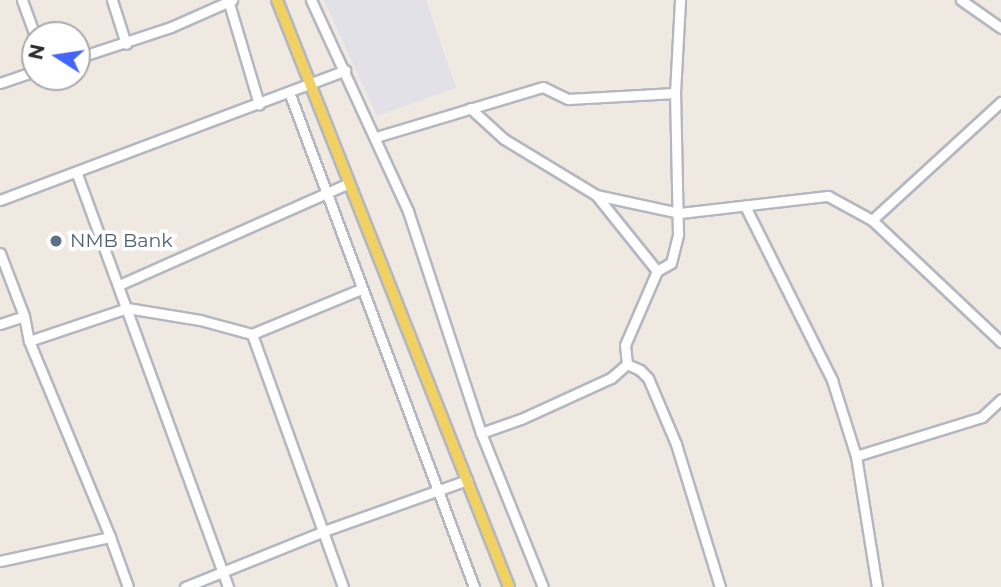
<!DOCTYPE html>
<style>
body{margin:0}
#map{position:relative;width:1001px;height:587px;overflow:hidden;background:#efe9e1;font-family:Montserrat,sans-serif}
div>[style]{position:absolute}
.industrial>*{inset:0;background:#e3e1e8}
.roads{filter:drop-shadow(2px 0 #b4b7c1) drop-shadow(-2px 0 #b4b7c1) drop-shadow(0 2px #b4b7c1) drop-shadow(0 -2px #b4b7c1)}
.minor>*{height:9px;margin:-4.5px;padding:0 4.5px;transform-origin:4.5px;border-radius:4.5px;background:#fff}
.major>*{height:10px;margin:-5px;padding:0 5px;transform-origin:5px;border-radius:5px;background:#f2d163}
.dots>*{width:19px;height:19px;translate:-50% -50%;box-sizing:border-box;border:4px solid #fff;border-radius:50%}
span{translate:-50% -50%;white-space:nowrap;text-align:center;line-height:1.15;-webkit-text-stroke:7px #fff;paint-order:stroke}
.service-label{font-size:19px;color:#4e5e75}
.left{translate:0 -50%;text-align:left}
.north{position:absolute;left:21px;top:21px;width:70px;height:70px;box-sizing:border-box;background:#fff;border:2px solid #ababab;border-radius:50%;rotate:282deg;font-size:19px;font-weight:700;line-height:28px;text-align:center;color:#2e2e2e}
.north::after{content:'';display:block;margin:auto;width:24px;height:32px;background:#4264fb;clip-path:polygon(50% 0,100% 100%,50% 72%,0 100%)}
</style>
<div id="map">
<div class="industrial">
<i style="clip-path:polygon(324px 0,426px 0,456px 88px,377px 116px)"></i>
</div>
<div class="roads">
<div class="minor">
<i style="left:22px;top:0;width:37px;rotate:70deg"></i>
<i style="left:112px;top:0;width:46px;rotate:72.3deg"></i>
<i style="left:228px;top:0;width:109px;rotate:73.4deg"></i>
<i style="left:311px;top:0;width:232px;rotate:65.3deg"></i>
<i style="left:408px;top:211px;width:234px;rotate:71.8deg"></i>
<i style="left:481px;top:433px;width:166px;rotate:68.1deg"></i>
<i style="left:961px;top:0;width:49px;rotate:35deg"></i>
<i style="left:77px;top:58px;width:99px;rotate:-18.3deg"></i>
<i style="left:171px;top:27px;width:67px;rotate:-23.9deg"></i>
<i style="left:0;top:83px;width:37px;rotate:-19deg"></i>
<i style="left:289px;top:92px;width:528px;rotate:69.51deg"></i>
<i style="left:470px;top:108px;width:46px;rotate:42.4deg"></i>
<i style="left:504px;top:139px;width:108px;rotate:31.3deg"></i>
<i style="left:596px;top:195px;width:97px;rotate:51.2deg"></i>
<i style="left:376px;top:137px;width:174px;rotate:-16.7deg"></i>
<i style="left:543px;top:87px;width:28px;rotate:26deg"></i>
<i style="left:568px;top:99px;width:107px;rotate:-3.2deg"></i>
<i style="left:77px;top:174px;width:440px;rotate:69.9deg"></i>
<i style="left:596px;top:195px;width:86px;rotate:12.1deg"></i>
<i style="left:680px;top:213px;width:149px;rotate:-6.6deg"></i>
<i style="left:828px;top:196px;width:50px;rotate:28.6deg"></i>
<i style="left:872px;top:220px;width:178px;rotate:43.4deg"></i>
<i style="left:0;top:200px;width:369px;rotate:-20.6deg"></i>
<i style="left:745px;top:206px;width:195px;rotate:63.4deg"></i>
<i style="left:832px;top:380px;width:80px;rotate:72.5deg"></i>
<i style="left:872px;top:220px;width:175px;rotate:-42.5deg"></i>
<i style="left:0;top:253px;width:67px;rotate:69.1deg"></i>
<i style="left:24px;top:316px;width:25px;rotate:79deg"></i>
<i style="left:29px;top:341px;width:212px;rotate:67.5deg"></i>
<i style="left:110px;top:537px;width:53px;rotate:70.2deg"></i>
<i style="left:119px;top:285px;width:252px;rotate:-23.9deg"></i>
<i style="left:0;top:324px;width:25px;rotate:-18deg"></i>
<i style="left:29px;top:341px;width:103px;rotate:-18.6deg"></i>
<i style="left:127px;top:308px;width:74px;rotate:9.3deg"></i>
<i style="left:200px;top:320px;width:54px;rotate:15.1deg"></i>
<i style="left:627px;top:364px;width:14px;rotate:25deg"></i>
<i style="left:640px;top:370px;width:11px;rotate:45deg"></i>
<i style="left:648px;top:378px;width:72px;rotate:67deg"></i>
<i style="left:676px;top:444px;width:150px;rotate:72.9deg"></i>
<i style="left:481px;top:433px;width:42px;rotate:-19.3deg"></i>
<i style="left:521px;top:419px;width:99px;rotate:-24.5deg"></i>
<i style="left:611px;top:378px;width:21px;rotate:-41deg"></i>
<i style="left:627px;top:364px;width:19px;rotate:-96deg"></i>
<i style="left:625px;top:345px;width:81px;rotate:-66.6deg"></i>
<i style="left:657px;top:271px;width:16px;rotate:-30deg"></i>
<i style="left:671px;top:263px;width:30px;rotate:-76deg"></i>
<i style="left:678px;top:234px;width:141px;rotate:-91.2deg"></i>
<i style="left:675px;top:93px;width:93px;rotate:-86.9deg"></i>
<i style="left:0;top:561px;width:113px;rotate:-12.3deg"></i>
<i style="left:185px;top:587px;width:150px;rotate:-21.9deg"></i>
<i style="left:324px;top:531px;width:152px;rotate:-19.6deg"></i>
<i style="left:343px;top:587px;width:269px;rotate:-109.8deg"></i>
<i style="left:252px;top:334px;width:118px;rotate:-22.4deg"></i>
<i style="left:877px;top:587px;width:133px;rotate:-99.1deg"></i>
<i style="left:856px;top:456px;width:132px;rotate:-17.2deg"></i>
<i style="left:982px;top:417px;width:26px;rotate:-43deg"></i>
</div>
<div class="major">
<i style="left:277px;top:0;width:631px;rotate:68.43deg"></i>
</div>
</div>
<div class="dots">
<i style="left:56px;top:241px;background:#5c6f8a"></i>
</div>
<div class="service-label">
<span class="left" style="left:70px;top:241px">NMB Bank</span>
</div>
<div class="north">N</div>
</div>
